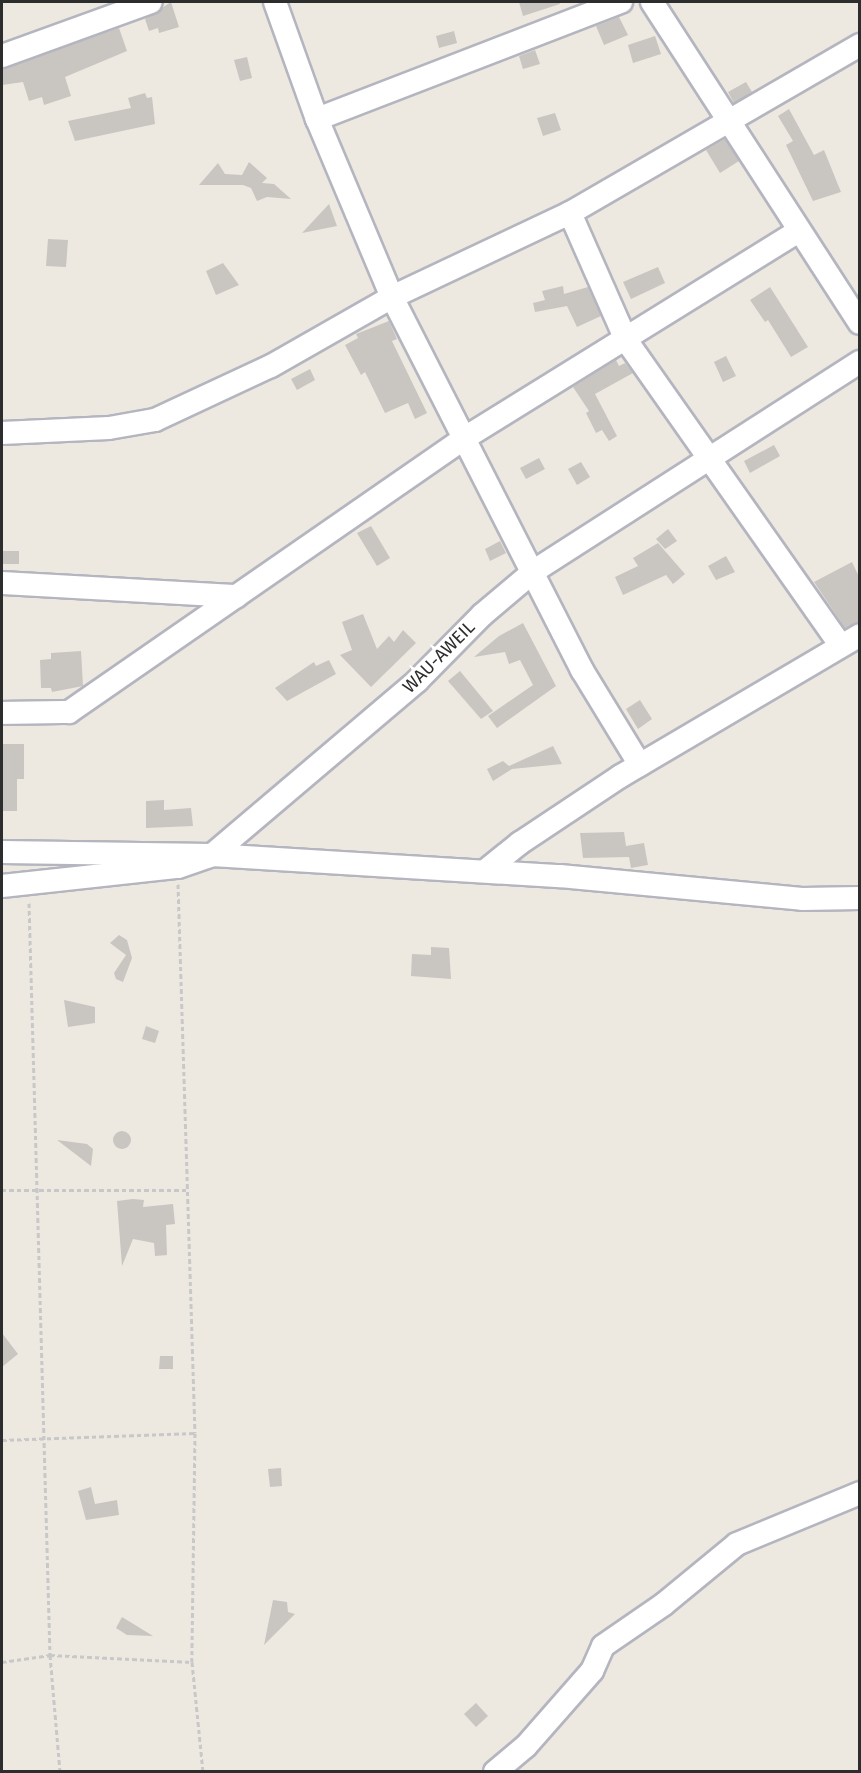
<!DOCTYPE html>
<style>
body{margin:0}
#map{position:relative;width:861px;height:1773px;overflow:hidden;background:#ede9e1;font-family:"Fira Sans",sans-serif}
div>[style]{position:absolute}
.building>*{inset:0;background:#c9c5c0}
.round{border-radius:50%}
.path>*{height:3px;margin-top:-1.5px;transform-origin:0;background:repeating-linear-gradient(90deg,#c8c8c8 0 4.5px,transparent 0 7.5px)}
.roads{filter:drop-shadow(2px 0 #b4b5bf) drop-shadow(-2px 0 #b4b5bf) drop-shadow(0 2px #b4b5bf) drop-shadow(0 -2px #b4b5bf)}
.minor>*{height:22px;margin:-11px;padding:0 11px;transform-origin:11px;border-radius:11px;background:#fff}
span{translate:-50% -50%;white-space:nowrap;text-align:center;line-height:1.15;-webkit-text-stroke:6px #fff;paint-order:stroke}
.street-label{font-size:18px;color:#2d2d2d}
.frame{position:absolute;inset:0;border:3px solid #2d2d2d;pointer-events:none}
</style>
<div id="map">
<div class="building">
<i style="clip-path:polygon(171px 2px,179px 27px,159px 33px,158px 28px,149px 31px,145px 19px)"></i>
<i style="clip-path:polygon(519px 2px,559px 2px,560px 4px,523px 16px)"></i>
<i style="clip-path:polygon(619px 17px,628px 35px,604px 45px,596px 26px)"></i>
<i style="clip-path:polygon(119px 28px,127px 51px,65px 77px,71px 96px,44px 105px,42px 97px,29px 101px,23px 82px,2px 85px,2px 69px)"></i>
<i style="clip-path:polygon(454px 31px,457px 43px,439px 48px,436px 36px)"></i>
<i style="clip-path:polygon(655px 36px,661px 54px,633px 63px,628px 45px)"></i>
<i style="clip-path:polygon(535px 50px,540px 64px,523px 69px,519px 56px)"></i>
<i style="clip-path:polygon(247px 57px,252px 78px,240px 81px,234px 60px)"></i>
<i style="clip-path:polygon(746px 82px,752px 92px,734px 103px,728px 92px)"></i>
<i style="clip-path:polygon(145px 93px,147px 98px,152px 97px,155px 124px,75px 141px,68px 121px,131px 108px,128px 98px)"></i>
<i style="clip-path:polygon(789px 109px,814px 155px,824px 150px,841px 192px,813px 201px,786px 145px,793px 141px,778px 116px)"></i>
<i style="clip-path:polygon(555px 113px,561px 130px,543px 136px,537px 118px)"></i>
<i style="clip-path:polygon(725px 139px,739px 161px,720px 173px,706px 150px)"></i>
<i style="clip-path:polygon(249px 162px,267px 178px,262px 183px,274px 184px,291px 199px,267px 197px,257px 201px,251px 188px,243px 185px,199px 185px,218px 163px,225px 174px,242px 175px)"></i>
<i style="clip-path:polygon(329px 204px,337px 226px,302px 233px)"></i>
<i style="clip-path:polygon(48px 239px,68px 240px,66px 267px,46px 266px)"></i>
<i style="clip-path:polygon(223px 263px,239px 285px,216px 295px,206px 271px)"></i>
<i style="clip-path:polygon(658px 267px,665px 283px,631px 299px,623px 282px)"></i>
<i style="clip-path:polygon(563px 286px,564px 294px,588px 287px,601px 316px,577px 327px,567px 306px,535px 312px,533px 303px,545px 300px,542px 291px)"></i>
<i style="clip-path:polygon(770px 287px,808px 347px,791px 357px,768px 320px,765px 322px,750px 300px)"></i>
<i style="clip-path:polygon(389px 321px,397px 339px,392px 341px,427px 413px,415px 419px,408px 403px,385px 413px,365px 372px,361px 375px,345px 345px,358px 338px,356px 334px)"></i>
<i style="clip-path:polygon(726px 356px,736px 376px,723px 382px,714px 362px)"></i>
<i style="clip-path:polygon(616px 360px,619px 366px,625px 363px,633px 373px,595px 394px,617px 436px,609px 441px,602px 430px,596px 433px,586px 413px,589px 411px,573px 387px)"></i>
<i style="clip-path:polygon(310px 369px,315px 380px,297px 390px,291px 379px)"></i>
<i style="clip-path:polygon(774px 445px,780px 456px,750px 473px,744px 461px)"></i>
<i style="clip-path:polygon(539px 458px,545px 469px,526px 479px,520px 468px)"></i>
<i style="clip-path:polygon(581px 462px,590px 477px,577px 485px,568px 469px)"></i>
<i style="clip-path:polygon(371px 526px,390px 558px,377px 566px,357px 533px)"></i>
<i style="clip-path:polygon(668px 529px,677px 541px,665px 549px,656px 539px)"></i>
<i style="clip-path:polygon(500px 541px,506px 553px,490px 561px,485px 549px)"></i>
<i style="clip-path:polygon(658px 543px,685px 574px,673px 584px,666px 575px,623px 595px,615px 577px,638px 566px,633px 558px)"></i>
<i style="clip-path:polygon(2px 551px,19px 551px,19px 564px,2px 564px)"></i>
<i style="clip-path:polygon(726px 556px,735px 572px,716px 580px,708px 566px)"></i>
<i style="clip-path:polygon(852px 562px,860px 579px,860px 622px,845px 628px,814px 582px)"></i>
<i style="clip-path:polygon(363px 614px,377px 649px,389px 636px,394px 642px,403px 630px,416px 643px,371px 687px,340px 655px,352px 650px,342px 622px)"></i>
<i style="clip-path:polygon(523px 623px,556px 686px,497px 728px,488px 716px,533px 685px,520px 660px,509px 664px,505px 652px,474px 657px,499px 636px)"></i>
<i style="clip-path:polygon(81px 651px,83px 686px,52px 692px,51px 688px,41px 688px,40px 660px,51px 659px,51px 653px)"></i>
<i style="clip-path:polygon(329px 660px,336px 674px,287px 701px,275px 688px,314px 662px,316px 666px)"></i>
<i style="clip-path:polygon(460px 671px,493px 711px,481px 719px,448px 681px)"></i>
<i style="clip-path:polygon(640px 700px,652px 719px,638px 729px,626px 709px)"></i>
<i style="clip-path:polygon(2px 744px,24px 744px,24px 779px,17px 779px,17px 811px,2px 811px)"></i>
<i style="clip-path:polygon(553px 746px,562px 764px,512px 769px,493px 781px,487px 769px,503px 761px,509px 766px)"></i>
<i style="clip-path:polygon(164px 800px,164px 810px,191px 808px,193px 826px,146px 828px,146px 801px)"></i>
<i style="clip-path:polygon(624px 832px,626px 846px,644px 843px,648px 865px,631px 868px,629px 857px,583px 858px,580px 833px)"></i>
<i style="clip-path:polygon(119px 935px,127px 940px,132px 958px,123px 982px,116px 979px,114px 973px,126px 955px,110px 943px)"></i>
<i style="clip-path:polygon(431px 947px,449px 948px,451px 979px,411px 976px,412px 954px,431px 955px)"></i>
<i style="clip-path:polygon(64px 1000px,95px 1007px,95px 1023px,68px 1027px)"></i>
<i style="clip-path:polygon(146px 1026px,159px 1031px,155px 1043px,142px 1039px)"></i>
<i class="round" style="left:113px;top:1131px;width:18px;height:18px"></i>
<i style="clip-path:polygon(57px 1140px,87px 1144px,93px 1149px,91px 1166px)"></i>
<i style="clip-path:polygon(133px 1199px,144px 1200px,143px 1207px,173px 1204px,175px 1224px,166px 1225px,167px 1255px,155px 1256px,154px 1243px,133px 1239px,122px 1266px,117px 1201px)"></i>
<i style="clip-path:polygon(2px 1333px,18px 1354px,2px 1367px)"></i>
<i style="clip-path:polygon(160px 1356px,173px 1356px,173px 1369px,159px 1369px)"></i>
<i style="clip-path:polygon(281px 1468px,282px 1486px,270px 1487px,268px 1469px)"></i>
<i style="clip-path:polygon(91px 1487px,95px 1504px,117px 1500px,119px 1515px,86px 1520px,78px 1491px)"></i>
<i style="clip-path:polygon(273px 1600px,287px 1602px,288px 1612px,295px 1614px,264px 1645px)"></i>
<i style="clip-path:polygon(122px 1617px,153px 1636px,127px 1635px,116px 1628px)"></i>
<i style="clip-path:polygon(476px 1703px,488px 1716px,476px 1727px,464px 1714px)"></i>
</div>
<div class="path">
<i style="left:178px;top:884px;width:549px;rotate:88.23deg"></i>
<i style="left:195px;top:1433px;width:229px;rotate:90.8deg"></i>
<i style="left:192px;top:1662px;width:111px;rotate:84.3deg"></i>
<i style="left:29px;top:903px;width:752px;rotate:88.4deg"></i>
<i style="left:50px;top:1655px;width:117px;rotate:85.1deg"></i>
<i style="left:2px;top:1190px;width:185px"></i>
<i style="left:2px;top:1440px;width:193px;rotate:-2.1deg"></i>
<i style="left:2px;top:1662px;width:49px;rotate:-8.3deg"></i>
<i style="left:50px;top:1655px;width:142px;rotate:2.8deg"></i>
</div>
<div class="roads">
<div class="minor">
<i style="left:275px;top:2px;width:124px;rotate:70.3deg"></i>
<i style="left:317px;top:119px;width:193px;rotate:67.2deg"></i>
<i style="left:392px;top:297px;width:419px;rotate:63deg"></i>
<i style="left:582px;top:670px;width:111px;rotate:58.6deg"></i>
<i style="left:652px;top:2px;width:382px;rotate:57.1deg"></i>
<i style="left:2px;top:56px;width:158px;rotate:-19.9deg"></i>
<i style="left:317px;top:119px;width:326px;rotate:-21.1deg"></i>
<i style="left:570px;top:213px;width:139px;rotate:66.2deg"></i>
<i style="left:626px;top:340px;width:373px;rotate:54.9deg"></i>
<i style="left:2px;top:433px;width:107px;rotate:-2.7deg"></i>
<i style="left:109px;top:428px;width:47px;rotate:-9.9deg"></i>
<i style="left:155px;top:420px;width:128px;rotate:-25deg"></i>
<i style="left:271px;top:366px;width:139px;rotate:-29.7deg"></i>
<i style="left:392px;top:297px;width:197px;rotate:-25.3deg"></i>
<i style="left:570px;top:213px;width:335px;rotate:-30.1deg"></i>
<i style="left:2px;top:583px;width:235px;rotate:3.2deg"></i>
<i style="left:2px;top:713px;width:67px;rotate:-0.9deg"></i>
<i style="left:69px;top:712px;width:479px;rotate:-34.7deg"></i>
<i style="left:463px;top:439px;width:395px;rotate:-31.8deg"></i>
<i style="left:2px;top:852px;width:210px;rotate:0.8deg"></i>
<i style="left:212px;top:855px;width:349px;rotate:3.5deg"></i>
<i style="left:560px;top:876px;width:243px;rotate:5.4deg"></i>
<i style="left:802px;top:899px;width:58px;rotate:-1deg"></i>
<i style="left:485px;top:871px;width:45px;rotate:-38.7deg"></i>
<i style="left:520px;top:843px;width:121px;rotate:-33.6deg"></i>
<i style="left:621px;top:776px;width:277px;rotate:-30.5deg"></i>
<i style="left:2px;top:886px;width:177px;rotate:-6.2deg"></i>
<i style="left:178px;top:867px;width:36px;rotate:-19deg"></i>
<i style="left:212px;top:855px;width:269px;rotate:-40.3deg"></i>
<i style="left:417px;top:681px;width:93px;rotate:-45.4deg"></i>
<i style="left:482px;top:615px;width:68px;rotate:-40.2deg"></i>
<i style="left:534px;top:571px;width:387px;rotate:-32.7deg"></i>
<i style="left:495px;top:1772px;width:40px;rotate:-40deg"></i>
<i style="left:526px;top:1746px;width:100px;rotate:-48.7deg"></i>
<i style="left:592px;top:1671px;width:27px;rotate:-66deg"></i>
<i style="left:603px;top:1646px;width:74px;rotate:-34.5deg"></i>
<i style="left:664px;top:1604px;width:94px;rotate:-39.4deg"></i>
<i style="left:737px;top:1544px;width:133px;rotate:-22.5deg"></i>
</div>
</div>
<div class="street-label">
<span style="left:439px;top:657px;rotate:-45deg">WAU-AWEIL</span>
</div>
<div class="frame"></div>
</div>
